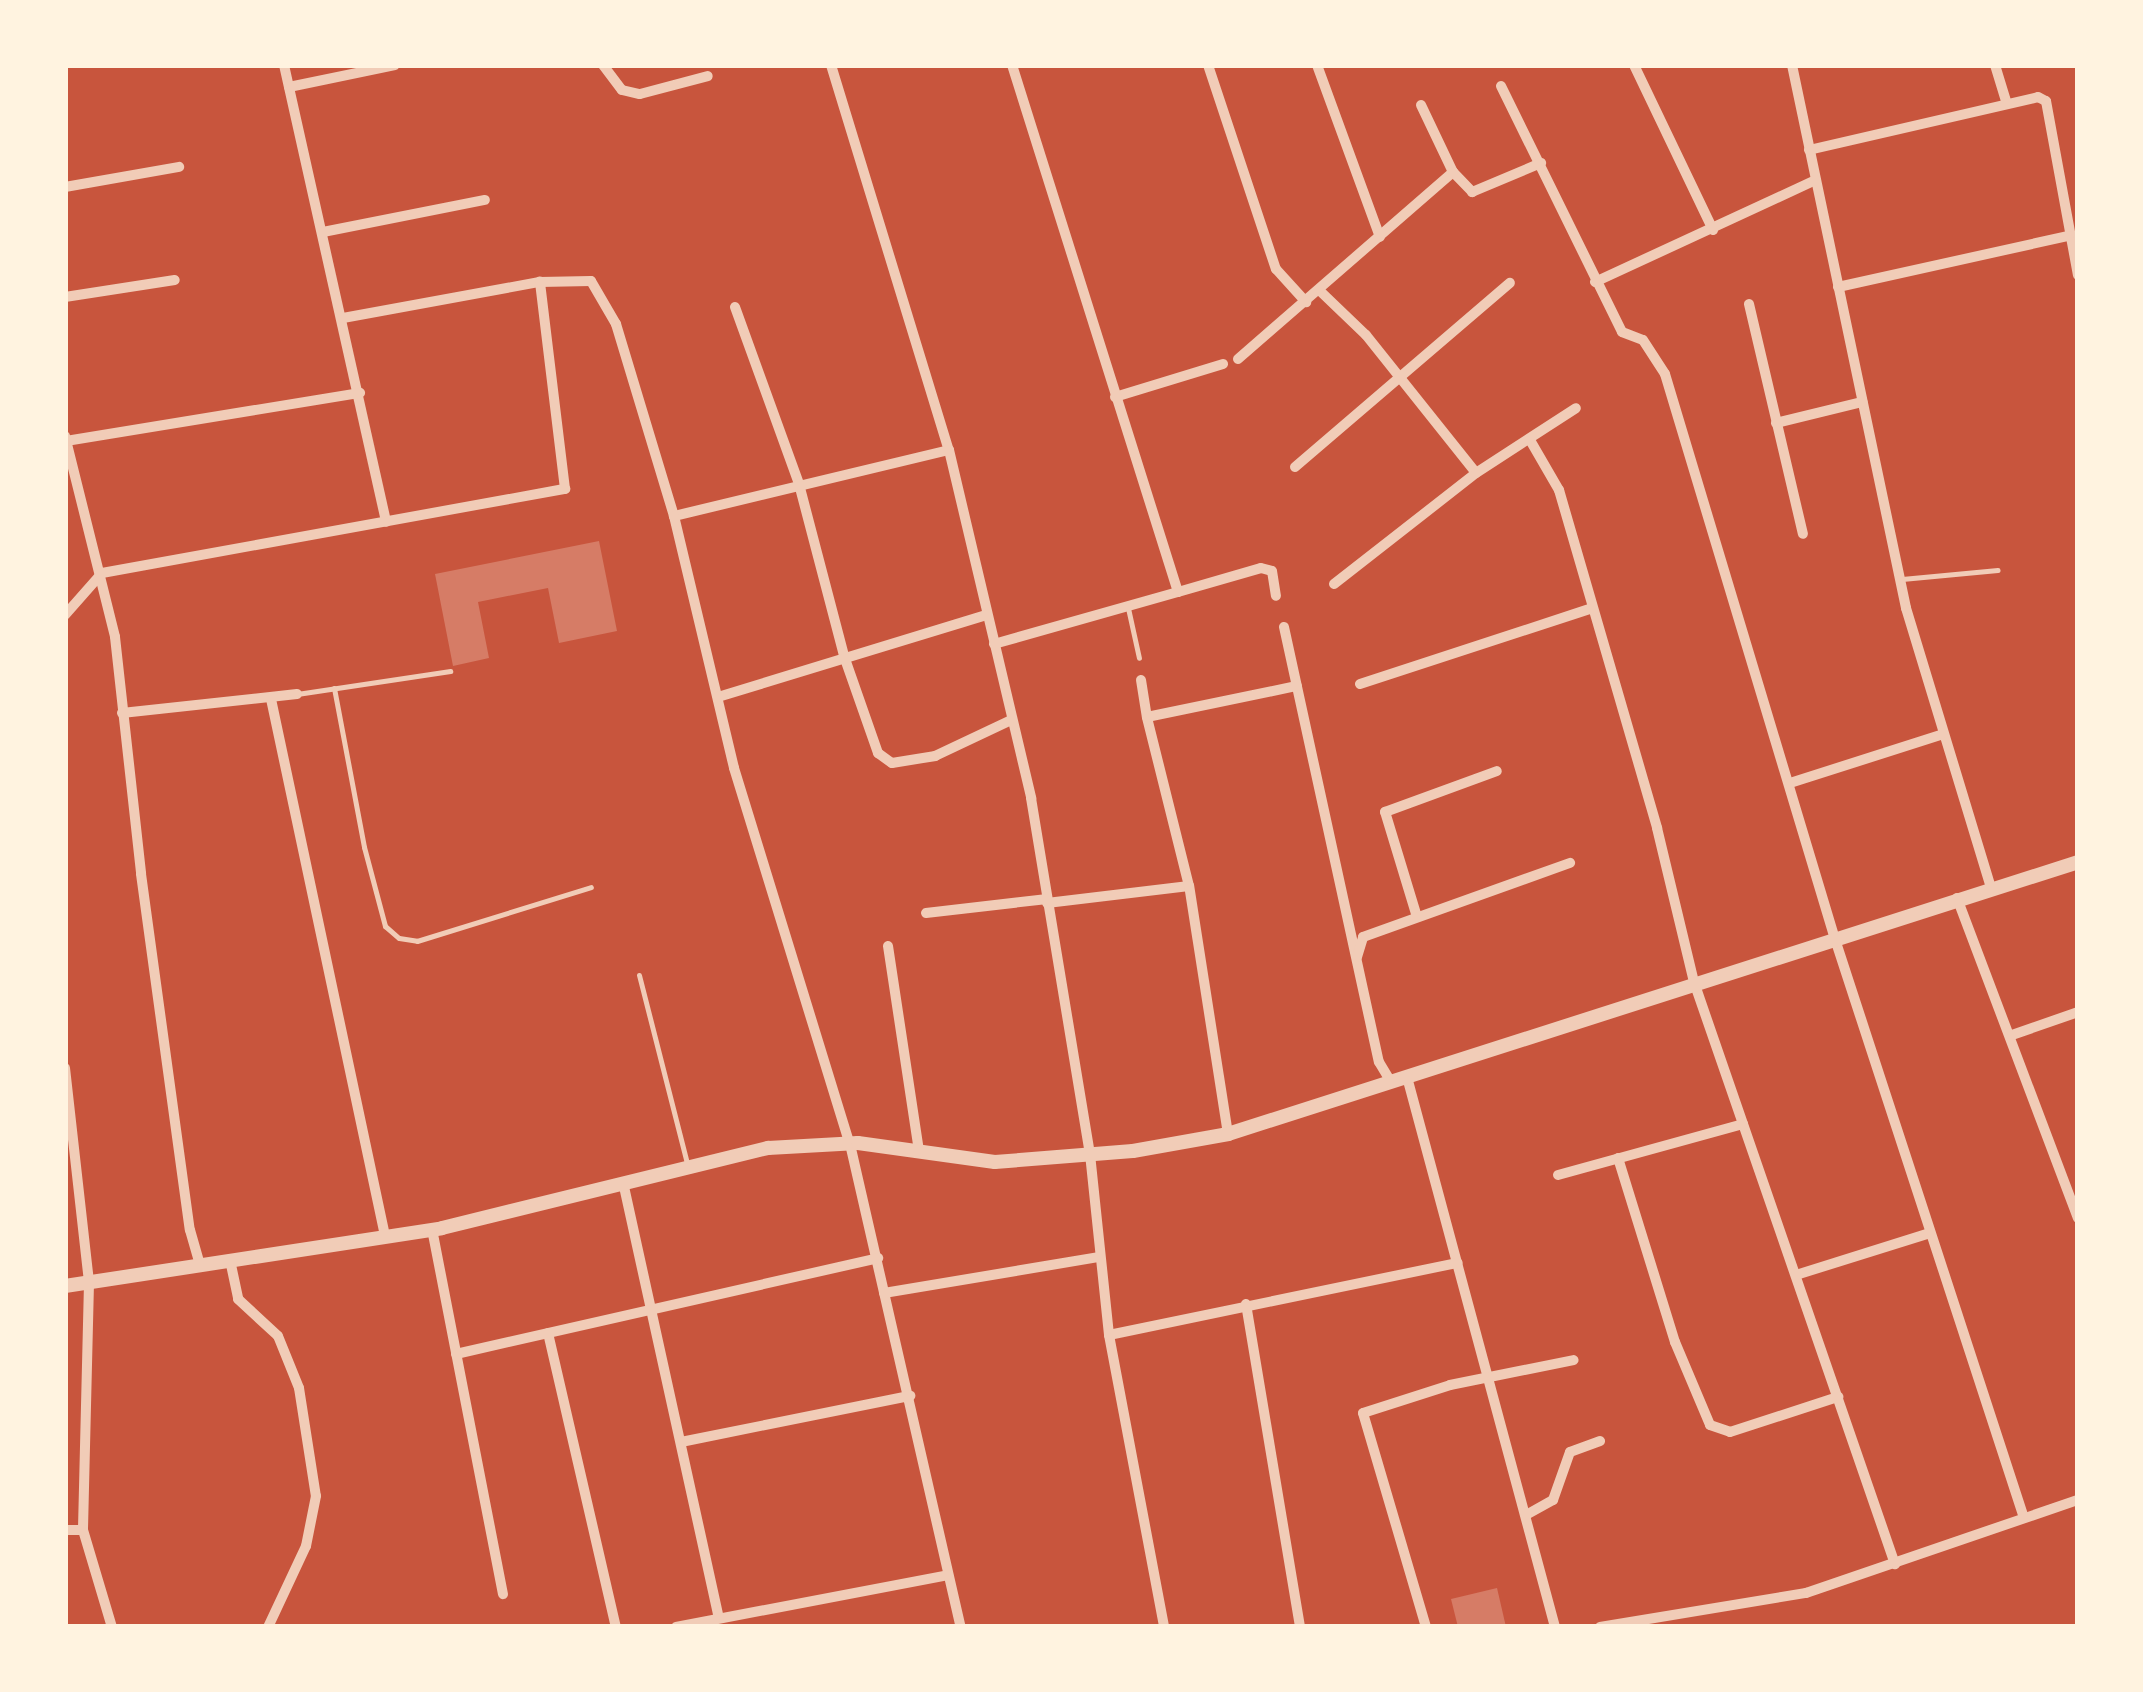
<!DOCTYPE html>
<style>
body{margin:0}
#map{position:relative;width:2143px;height:1692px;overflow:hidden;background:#c8553d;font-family:"Nunito Sans",sans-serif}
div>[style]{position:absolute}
.building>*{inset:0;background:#d67c66}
.service>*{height:5px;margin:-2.5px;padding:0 2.5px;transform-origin:2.5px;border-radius:2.5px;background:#f1ccb7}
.minor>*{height:10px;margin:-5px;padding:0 5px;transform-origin:5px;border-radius:5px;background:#f1ccb7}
.tertiary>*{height:14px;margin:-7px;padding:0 7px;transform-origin:7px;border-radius:7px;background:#f1ccb7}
span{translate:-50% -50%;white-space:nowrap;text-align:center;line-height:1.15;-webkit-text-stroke:10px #fff3e0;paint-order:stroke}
.frame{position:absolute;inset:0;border:68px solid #fff3e0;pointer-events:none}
</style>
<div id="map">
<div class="building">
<i style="clip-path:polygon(599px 541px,617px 631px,559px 643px,548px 588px,478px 602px,489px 658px,453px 666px,435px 574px)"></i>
<i style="clip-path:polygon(1497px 1588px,1506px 1627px,1458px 1627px,1451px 1599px)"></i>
</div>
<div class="service">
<i style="left:1902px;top:579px;width:96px;rotate:-5.4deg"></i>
<i style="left:1128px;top:608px;width:51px;rotate:77.6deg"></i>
<i style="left:334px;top:688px;width:162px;rotate:79.3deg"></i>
<i style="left:364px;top:847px;width:82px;rotate:75.1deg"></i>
<i style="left:385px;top:926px;width:18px;rotate:41deg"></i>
<i style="left:399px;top:938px;width:18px;rotate:9deg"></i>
<i style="left:417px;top:941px;width:182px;rotate:-17.2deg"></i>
<i style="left:297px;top:694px;width:155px;rotate:-8.5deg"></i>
<i style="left:639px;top:975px;width:194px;rotate:75.7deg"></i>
</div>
<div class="minor">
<i style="left:284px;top:65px;width:468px;rotate:77.4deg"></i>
<i style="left:603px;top:65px;width:31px;rotate:53deg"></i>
<i style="left:622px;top:90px;width:18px;rotate:13deg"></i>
<i style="left:640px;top:94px;width:70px;rotate:-14.8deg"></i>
<i style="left:831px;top:65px;width:403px;rotate:73deg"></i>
<i style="left:949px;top:450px;width:358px;rotate:76.7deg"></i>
<i style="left:1031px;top:798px;width:361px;rotate:80.6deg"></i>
<i style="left:1090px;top:1154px;width:182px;rotate:84deg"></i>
<i style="left:1109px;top:1335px;width:297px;rotate:79.3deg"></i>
<i style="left:1208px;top:65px;width:215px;rotate:71.6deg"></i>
<i style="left:1276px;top:269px;width:45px;rotate:47.7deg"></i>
<i style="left:1317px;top:65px;width:183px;rotate:69.9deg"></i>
<i style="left:1634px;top:65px;width:183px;rotate:64.4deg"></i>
<i style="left:1792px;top:65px;width:555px;rotate:78.14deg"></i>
<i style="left:1906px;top:608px;width:293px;rotate:73.1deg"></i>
<i style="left:1995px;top:65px;width:39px;rotate:73deg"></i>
<i style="left:1501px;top:86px;width:274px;rotate:63.8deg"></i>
<i style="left:1622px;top:332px;width:22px;rotate:21deg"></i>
<i style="left:1643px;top:340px;width:40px;rotate:57.1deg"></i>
<i style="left:1665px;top:374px;width:587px;rotate:73.26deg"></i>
<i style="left:1834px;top:936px;width:612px;rotate:71.92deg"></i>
<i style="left:289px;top:87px;width:108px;rotate:-11.7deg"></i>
<i style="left:1421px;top:105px;width:74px;rotate:64.5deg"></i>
<i style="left:1453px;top:172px;width:28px;rotate:46deg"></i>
<i style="left:1472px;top:192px;width:75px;rotate:-22.8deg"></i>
<i style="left:1809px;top:150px;width:235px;rotate:-13deg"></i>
<i style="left:2038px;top:97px;width:9px;rotate:27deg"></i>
<i style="left:2046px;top:101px;width:177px;rotate:79.6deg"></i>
<i style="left:65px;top:187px;width:116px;rotate:-10deg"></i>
<i style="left:323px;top:232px;width:165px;rotate:-11.2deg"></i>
<i style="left:1595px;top:282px;width:243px;rotate:-24.8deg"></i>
<i style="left:1838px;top:287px;width:236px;rotate:-12.5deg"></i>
<i style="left:1319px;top:290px;width:65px;rotate:43.8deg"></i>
<i style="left:1366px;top:335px;width:176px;rotate:51.4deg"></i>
<i style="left:65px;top:297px;width:111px;rotate:-8.8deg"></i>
<i style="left:1749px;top:304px;width:236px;rotate:76.8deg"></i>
<i style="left:735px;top:307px;width:188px;rotate:70.1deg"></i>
<i style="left:799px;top:484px;width:178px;rotate:75.3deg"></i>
<i style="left:844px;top:656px;width:103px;rotate:70.7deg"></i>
<i style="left:878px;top:753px;width:17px;rotate:36deg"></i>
<i style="left:892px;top:763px;width:44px;rotate:-9.2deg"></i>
<i style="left:935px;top:756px;width:82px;rotate:-25.3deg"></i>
<i style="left:343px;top:318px;width:200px;rotate:-10.4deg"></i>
<i style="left:540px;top:282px;width:51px;rotate:-1.1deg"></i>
<i style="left:591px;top:281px;width:50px;rotate:59.8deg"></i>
<i style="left:616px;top:324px;width:201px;rotate:73.2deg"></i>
<i style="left:1238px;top:359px;width:285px;rotate:-41deg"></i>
<i style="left:1115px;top:397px;width:113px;rotate:-17deg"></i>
<i style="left:1776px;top:423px;width:89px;rotate:-13.7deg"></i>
<i style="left:65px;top:436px;width:207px;rotate:76deg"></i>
<i style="left:115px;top:637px;width:238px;rotate:83.7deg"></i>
<i style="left:141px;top:874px;width:359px;rotate:82.2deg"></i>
<i style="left:190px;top:1230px;width:35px;rotate:74deg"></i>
<i style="left:1530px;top:440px;width:58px;rotate:59.9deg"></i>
<i style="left:1559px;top:490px;width:352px;rotate:73.8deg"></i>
<i style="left:1657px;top:828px;width:158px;rotate:76.5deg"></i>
<i style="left:1694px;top:982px;width:616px;rotate:70.95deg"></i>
<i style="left:66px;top:441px;width:298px;rotate:-9.3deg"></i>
<i style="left:949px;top:450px;width:283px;rotate:166.5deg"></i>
<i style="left:674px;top:516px;width:259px;rotate:76.6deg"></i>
<i style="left:734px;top:768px;width:393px;rotate:72.9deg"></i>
<i style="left:850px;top:1144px;width:496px;rotate:77.1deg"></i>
<i style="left:1295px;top:467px;width:283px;rotate:-40.6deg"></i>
<i style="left:1334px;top:584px;width:180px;rotate:-38deg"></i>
<i style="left:1476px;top:473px;width:119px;rotate:-33deg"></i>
<i style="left:1178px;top:592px;width:86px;rotate:-16.1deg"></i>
<i style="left:1261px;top:568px;width:11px;rotate:15deg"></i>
<i style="left:1272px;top:571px;width:25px;rotate:81deg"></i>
<i style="left:65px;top:615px;width:56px;rotate:-48.6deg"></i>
<i style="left:102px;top:573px;width:471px;rotate:-10.3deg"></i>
<i style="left:565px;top:489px;width:209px;rotate:-96.9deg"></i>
<i style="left:1284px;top:627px;width:445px;rotate:77.7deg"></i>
<i style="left:1379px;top:1062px;width:23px;rotate:59deg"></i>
<i style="left:994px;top:644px;width:191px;rotate:-15.8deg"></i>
<i style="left:1178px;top:592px;width:553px;rotate:-107.48deg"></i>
<i style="left:1141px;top:680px;width:37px;rotate:81deg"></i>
<i style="left:1360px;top:684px;width:241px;rotate:-18.1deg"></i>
<i style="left:718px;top:697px;width:281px;rotate:-17deg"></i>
<i style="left:271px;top:699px;width:549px;rotate:78.01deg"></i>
<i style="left:122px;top:713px;width:176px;rotate:-6.2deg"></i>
<i style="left:1790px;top:783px;width:157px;rotate:-17.7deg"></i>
<i style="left:1957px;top:898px;width:342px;rotate:69.3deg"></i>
<i style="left:1047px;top:903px;width:143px;rotate:-6.8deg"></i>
<i style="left:926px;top:913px;width:122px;rotate:-6.6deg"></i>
<i style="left:1417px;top:917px;width:110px;rotate:-106.9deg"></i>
<i style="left:1385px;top:812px;width:119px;rotate:-20.1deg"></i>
<i style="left:888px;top:946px;width:208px;rotate:81.4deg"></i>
<i style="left:1357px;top:957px;width:21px;rotate:-73deg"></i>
<i style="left:1363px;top:937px;width:220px;rotate:-19.7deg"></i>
<i style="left:2012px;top:1035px;width:70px;rotate:-19.2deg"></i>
<i style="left:65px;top:1068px;width:216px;rotate:83.6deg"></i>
<i style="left:89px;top:1283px;width:247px;rotate:91.4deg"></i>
<i style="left:83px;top:1530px;width:101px;rotate:73.4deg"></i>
<i style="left:1407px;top:1077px;width:570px;rotate:74.94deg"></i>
<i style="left:1228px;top:1134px;width:251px;rotate:-98.9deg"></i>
<i style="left:1189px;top:886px;width:174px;rotate:-104deg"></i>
<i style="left:1147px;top:717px;width:153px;rotate:-11.7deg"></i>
<i style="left:1618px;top:1158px;width:193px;rotate:72.8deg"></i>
<i style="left:1675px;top:1342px;width:90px;rotate:67.1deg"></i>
<i style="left:1710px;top:1425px;width:21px;rotate:19deg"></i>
<i style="left:1730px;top:1432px;width:114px;rotate:-18deg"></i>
<i style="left:1558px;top:1175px;width:192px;rotate:-15.4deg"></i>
<i style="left:623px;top:1182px;width:446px;rotate:77.6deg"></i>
<i style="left:432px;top:1229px;width:372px;rotate:79deg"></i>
<i style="left:230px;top:1260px;width:40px;rotate:78deg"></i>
<i style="left:238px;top:1299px;width:54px;rotate:42.8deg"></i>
<i style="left:278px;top:1336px;width:56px;rotate:68deg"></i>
<i style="left:299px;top:1388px;width:109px;rotate:81.1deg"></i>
<i style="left:316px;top:1496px;width:51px;rotate:101.3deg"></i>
<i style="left:306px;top:1546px;width:89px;rotate:115.1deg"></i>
<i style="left:1796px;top:1275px;width:140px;rotate:-17.4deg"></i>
<i style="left:884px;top:1293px;width:217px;rotate:-9.5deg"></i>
<i style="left:1246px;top:1304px;width:327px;rotate:80.5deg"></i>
<i style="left:548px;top:1333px;width:302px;rotate:77deg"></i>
<i style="left:1109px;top:1335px;width:356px;rotate:-11.7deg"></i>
<i style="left:456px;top:1354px;width:433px;rotate:-12.8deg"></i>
<i style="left:681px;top:1442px;width:234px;rotate:-11.4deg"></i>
<i style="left:1526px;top:1515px;width:31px;rotate:-29deg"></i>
<i style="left:1553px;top:1500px;width:51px;rotate:-70.5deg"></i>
<i style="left:1570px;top:1452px;width:32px;rotate:-20deg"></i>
<i style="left:65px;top:1530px;width:18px"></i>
<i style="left:676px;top:1627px;width:277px;rotate:-10.8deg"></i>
<i style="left:1426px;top:1627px;width:223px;rotate:-106.4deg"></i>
<i style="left:1363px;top:1413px;width:91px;rotate:-17.8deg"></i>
<i style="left:1450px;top:1385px;width:126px;rotate:-11.4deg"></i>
<i style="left:1600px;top:1627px;width:209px;rotate:-9.4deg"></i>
<i style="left:1806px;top:1593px;width:287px;rotate:-18.9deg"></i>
</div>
<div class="tertiary">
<i style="left:65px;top:1286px;width:381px;rotate:-8.7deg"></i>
<i style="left:442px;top:1228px;width:336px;rotate:-13.8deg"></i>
<i style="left:768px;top:1148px;width:90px;rotate:-3.2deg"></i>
<i style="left:858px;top:1143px;width:138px;rotate:7.9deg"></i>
<i style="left:995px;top:1162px;width:138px;rotate:-4.6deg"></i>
<i style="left:1133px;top:1151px;width:97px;rotate:-10.1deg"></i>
<i style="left:1228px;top:1134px;width:892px;rotate:-17.74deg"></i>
</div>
<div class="frame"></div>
</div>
